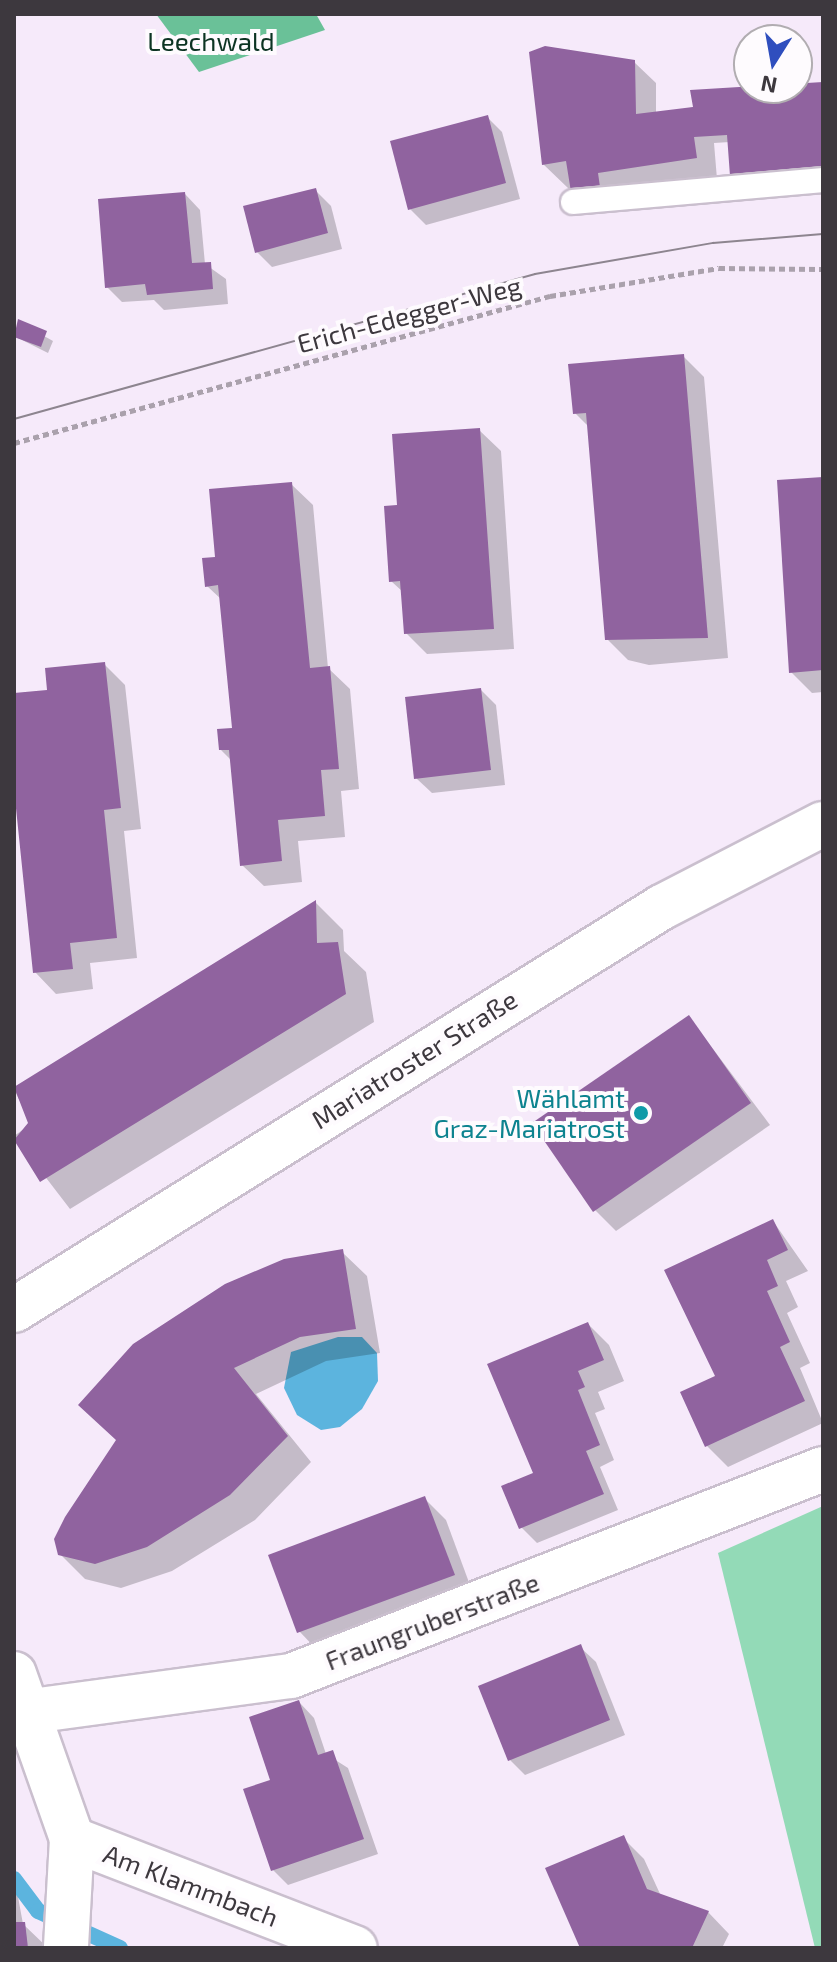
<!DOCTYPE html>
<meta charset="utf-8">
<style>
body{margin:0}
#map{position:relative;width:837px;height:1962px;overflow:hidden;background:#f6eafa;font-family:"Exo 2",sans-serif}
div>[style]{position:absolute}
.green>*{inset:0;background:#93dab7}
.forest>*{inset:0;background:#6ac198}
.water>*{inset:0;background:#5cb4de}
.shadow>*{inset:0;background:#0003}
.stream>*{height:16px;margin:-8px;padding:0 8px;transform-origin:8px;border-radius:8px;background:#5cb4de}
.building>*{inset:0;background:#90639f}
.path>*{height:5px;margin-top:-2.5px;transform-origin:0;background:repeating-linear-gradient(90deg,#aaa1ac 0 6px,transparent 0 10px)}
.roads{filter:drop-shadow(2px 0 #cabfce) drop-shadow(-2px 0 #cabfce) drop-shadow(0 2px #cabfce) drop-shadow(0 -2px #cabfce)}
.lane>*{height:24px;margin:-12px;padding:0 12px;transform-origin:12px;border-radius:12px;background:#fff}
.street>*{height:44px;margin:-22px;padding:0 22px;transform-origin:22px;border-radius:22px;background:#fff}
.primary>*{height:44px;margin:-22px;padding:0 22px;transform-origin:22px;border-radius:22px;background:#fff}
.tram>*{height:2px;margin:-1px;padding:0 1px;transform-origin:1px;border-radius:1px;background:#8d858f}
.dots>*{width:22px;height:22px;translate:-50% -50%;box-sizing:border-box;border:4px solid #fefbfe;border-radius:50%}
span{translate:-50% -50%;white-space:nowrap;text-align:center;line-height:1.15;-webkit-text-stroke:8px #fefbfe;paint-order:stroke}
.park-label{font-size:26px;color:#0c3423}
.street-label{font-size:26px;color:#3d383e}
.culture-label{font-size:26px;color:#0d838f}
.right{translate:-100% -50%;text-align:right}
.frame{position:absolute;inset:0;border:16px solid #3d383e;pointer-events:none}
.north{position:absolute;left:733px;top:24px;width:80px;height:80px;box-sizing:border-box;background:#fefbfe;border:2px solid #b1adb1;border-radius:50%;rotate:191deg;font-size:22px;font-weight:700;line-height:32px;text-align:center;color:#3d383e}
.north::after{content:'';display:block;margin:auto;width:28px;height:36px;background:#2f4ebe;clip-path:polygon(50% 0,100% 100%,50% 72%,0 100%)}
</style>
<div id="map">
<div class="green">
<i style="clip-path:polygon(823px 1506px,823px 1948px,815px 1948px,718px 1553px)"></i>
</div>
<div class="forest">
<i style="clip-path:polygon(156px 14px,316px 14px,325px 30px,199px 72px)"></i>
</div>
<div class="water">
<i style="clip-path:polygon(338px 1337px,362px 1337px,377px 1353px,378px 1381px,362px 1409px,340px 1427px,321px 1430px,297px 1415px,284px 1388px,291px 1352px)"></i>
</div>
<div class="shadow">
<i style="clip-path:polygon(634px 62px,656px 83px,656px 114px,823px 84px,753px 196px,732px 175px,730px 142px,714px 143px,717px 179px,594px 213px,543px 164px)"></i>
<i style="clip-path:polygon(487px 117px,502px 132px,520px 199px,426px 225px,410px 209px)"></i>
<i style="clip-path:polygon(315px 190px,331px 206px,342px 249px,272px 267px,257px 252px)"></i>
<i style="clip-path:polygon(185px 194px,200px 210px,205px 264px,226px 279px,228px 304px,164px 310px,154px 300px,122px 302px,107px 287px)"></i>
<i style="clip-path:polygon(19px 322px,53px 341px,48px 353px,14px 336px)"></i>
<i style="clip-path:polygon(683px 356px,704px 377px,728px 658px,649px 665px,628px 660px,607px 639px,589px 427px,575px 413px)"></i>
<i style="clip-path:polygon(479px 430px,501px 451px,514px 649px,427px 654px,406px 633px,403px 592px,391px 581px,399px 507px)"></i>
<i style="clip-path:polygon(823px 479px,823px 692px,812px 693px,791px 672px)"></i>
<i style="clip-path:polygon(291px 484px,313px 505px,328px 668px,350px 689px,359px 789px,341px 791px,345px 837px,298px 841px,302px 882px,264px 886px,242px 865px,232px 761px,221px 750px,234px 730px,222px 600px,207px 586px,217px 559px)"></i>
<i style="clip-path:polygon(104px 664px,125px 685px,141px 829px,124px 831px,137px 958px,90px 963px,93px 989px,56px 994px,35px 972px,14px 772px,14px 695px,49px 691px)"></i>
<i style="clip-path:polygon(481px 690px,496px 705px,505px 785px,432px 793px,416px 778px)"></i>
<i style="clip-path:polygon(315px 902px,343px 930px,344px 951px,366px 972px,374px 1022px,70px 1209px,14px 1136px,31px 1124px,14px 1089px)"></i>
<i style="clip-path:polygon(689px 1017px,770px 1125px,616px 1231px,595px 1210px)"></i>
<i style="clip-path:polygon(773px 1221px,808px 1271px,786px 1281px,798px 1307px,787px 1313px,810px 1363px,800px 1368px,823px 1423px,728px 1467px,707px 1446px,683px 1393px,717px 1377px)"></i>
<i style="clip-path:polygon(342px 1252px,367px 1276px,380px 1353px,326px 1361px,256px 1394px,311px 1462px,255px 1520px,172px 1571px,121px 1588px,85px 1579px,60px 1554px)"></i>
<i style="clip-path:polygon(588px 1324px,609px 1345px,624px 1381px,598px 1392px,605px 1409px,595px 1413px,614px 1460px,600px 1467px,618px 1510px,537px 1543px,521px 1527px)"></i>
<i style="clip-path:polygon(425px 1499px,446px 1520px,474px 1596px,320px 1653px,299px 1631px)"></i>
<i style="clip-path:polygon(580px 1647px,596px 1662px,625px 1735px,525px 1775px,510px 1760px)"></i>
<i style="clip-path:polygon(299px 1702px,314px 1718px,326px 1754px,348px 1768px,378px 1854px,288px 1885px,272px 1869px,273px 1781px)"></i>
<i style="clip-path:polygon(623px 1838px,644px 1859px,661px 1896px,708px 1912px,729px 1934px,722px 1948px,582px 1948px)"></i>
<i style="clip-path:polygon(14px 1875px,23px 1924px,48px 1948px,14px 1948px)"></i>
</div>
<div class="stream">
<i style="left:14px;top:1879px;width:40px;rotate:53deg"></i>
<i style="left:38px;top:1911px;width:90px;rotate:24.3deg"></i>
</div>
<div class="building">
<i style="clip-path:polygon(545px 46px,635px 60px,636px 114px,693px 107px,690px 90px,823px 82px,823px 170px,730px 176px,727px 135px,694px 137px,697px 158px,598px 173px,600px 187px,571px 192px,566px 161px,542px 165px,529px 52px)"></i>
<i style="clip-path:polygon(488px 115px,506px 183px,408px 210px,390px 141px)"></i>
<i style="clip-path:polygon(316px 188px,328px 233px,255px 253px,243px 206px)"></i>
<i style="clip-path:polygon(185px 192px,192px 263px,211px 262px,213px 289px,147px 295px,145px 284px,105px 288px,98px 199px)"></i>
<i style="clip-path:polygon(18px 319px,47px 331px,41px 347px,14px 337px)"></i>
<i style="clip-path:polygon(684px 354px,708px 638px,605px 640px,586px 413px,573px 414px,568px 364px)"></i>
<i style="clip-path:polygon(480px 428px,494px 629px,404px 634px,400px 581px,389px 582px,384px 506px,397px 505px,392px 434px)"></i>
<i style="clip-path:polygon(823px 477px,823px 670px,789px 673px,777px 480px)"></i>
<i style="clip-path:polygon(292px 482px,310px 668px,330px 666px,339px 769px,321px 770px,325px 816px,278px 820px,282px 861px,240px 866px,229px 750px,219px 750px,217px 729px,232px 728px,218px 585px,205px 587px,202px 558px,215px 557px,209px 489px)"></i>
<i style="clip-path:polygon(105px 662px,121px 808px,104px 810px,117px 938px,70px 943px,73px 969px,33px 973px,14px 789px,14px 693px,47px 690px,45px 668px)"></i>
<i style="clip-path:polygon(481px 688px,491px 770px,414px 779px,405px 697px)"></i>
<i style="clip-path:polygon(316px 900px,317px 943px,338px 942px,346px 994px,40px 1182px,14px 1140px,28px 1123px,14px 1087px)"></i>
<i style="clip-path:polygon(689px 1015px,751px 1103px,593px 1212px,532px 1123px)"></i>
<i style="clip-path:polygon(773px 1219px,788px 1250px,767px 1260px,778px 1286px,767px 1291px,790px 1342px,780px 1347px,805px 1401px,705px 1447px,680px 1392px,715px 1376px,664px 1270px)"></i>
<i style="clip-path:polygon(343px 1249px,356px 1329px,300px 1337px,234px 1368px,288px 1436px,230px 1495px,147px 1547px,95px 1564px,58px 1555px,54px 1539px,65px 1517px,116px 1440px,78px 1405px,133px 1344px,225px 1284px,284px 1259px)"></i>
<i style="clip-path:polygon(588px 1322px,604px 1360px,578px 1371px,585px 1387px,578px 1390px,600px 1445px,586px 1451px,604px 1494px,519px 1529px,501px 1486px,533px 1473px,487px 1364px)"></i>
<i style="clip-path:polygon(425px 1496px,455px 1575px,297px 1633px,268px 1555px)"></i>
<i style="clip-path:polygon(581px 1644px,610px 1720px,508px 1761px,478px 1686px)"></i>
<i style="clip-path:polygon(299px 1700px,318px 1755px,333px 1750px,364px 1839px,271px 1871px,243px 1789px,270px 1780px,249px 1717px)"></i>
<i style="clip-path:polygon(624px 1835px,647px 1889px,709px 1911px,692px 1948px,580px 1948px,545px 1868px)"></i>
<i style="clip-path:polygon(14px 1922px,25px 1922px,28px 1948px,14px 1948px)"></i>
</div>
<div class="path">
<i style="left:14px;top:443px;width:556px;rotate:-15.34deg"></i>
<i style="left:550px;top:296px;width:171px;rotate:-9.4deg"></i>
<i style="left:719px;top:268px;width:104px;rotate:0.6deg"></i>
</div>
<div class="roads">
<div class="lane">
<i style="left:573px;top:202px;width:251px;rotate:-5deg"></i>
</div>
<div class="street">
<i style="left:14px;top:1674px;width:175px;rotate:70.6deg"></i>
<i style="left:72px;top:1839px;width:109px;rotate:93.2deg"></i>
<i style="left:24px;top:1712px;width:269px;rotate:-7.7deg"></i>
<i style="left:291px;top:1676px;width:571px;rotate:-21.26deg"></i>
<i style="left:72px;top:1839px;width:303px;rotate:21.1deg"></i>
</div>
<div class="primary">
<i style="left:14px;top:1310px;width:763px;rotate:-31.88deg"></i>
<i style="left:662px;top:907px;width:181px;rotate:-27.3deg"></i>
</div>
</div>
<div class="tram">
<i style="left:14px;top:419px;width:541px;rotate:-15.55deg"></i>
<i style="left:535px;top:274px;width:181px;rotate:-9.9deg"></i>
<i style="left:713px;top:243px;width:110px;rotate:-4.7deg"></i>
</div>
<div class="dots">
<i style="left:641px;top:1113px;background:#0f9aa8"></i>
</div>
<div class="park-label">
<span style="left:211px;top:41px">Leechwald</span>
</div>
<div class="street-label">
<span style="left:409px;top:314px;rotate:-15deg">Erich-Edegger-Weg</span>
<span style="left:414px;top:1059px;rotate:-32deg">Mariatroster Straße</span>
<span style="left:432px;top:1621px;rotate:-21deg">Fraungruberstraße</span>
<span style="left:191px;top:1885px;rotate:21deg">Am Klammbach</span>
</div>
<div class="culture-label">
<span class="right" style="left:625px;top:1113px">Wählamt<br>Graz-Mariatrost</span>
</div>
<div class="frame"></div>
<div class="north">N</div>
</div>
